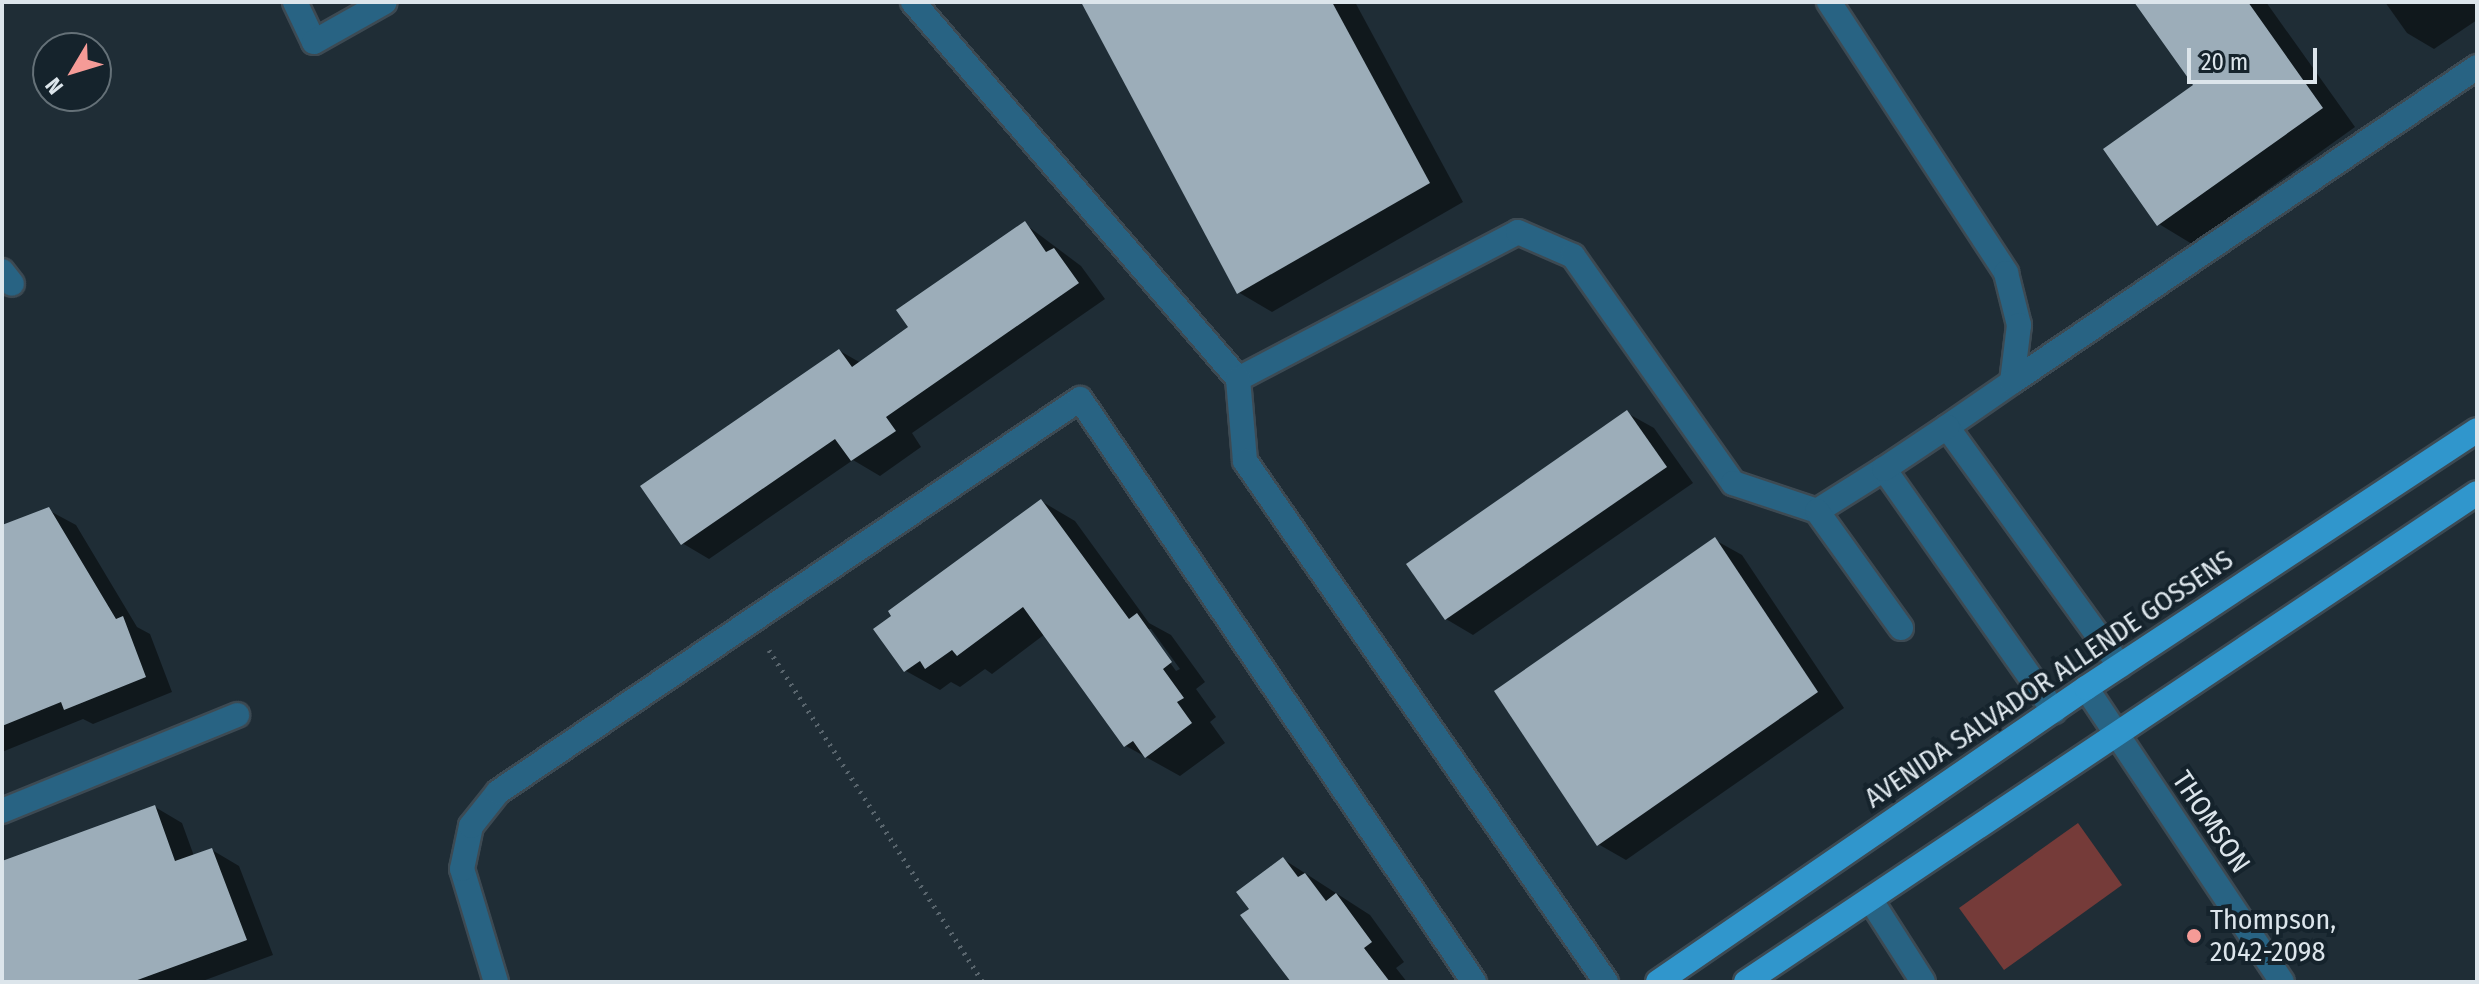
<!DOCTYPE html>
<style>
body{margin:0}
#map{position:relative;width:2479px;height:984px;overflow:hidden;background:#1f2d36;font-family:"Fira Sans Condensed",sans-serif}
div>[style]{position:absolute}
.green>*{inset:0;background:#753b39}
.shadow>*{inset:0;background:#0007}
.building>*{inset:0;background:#9cadb9}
.path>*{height:5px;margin-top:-2.5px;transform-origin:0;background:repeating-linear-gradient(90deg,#59656d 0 2px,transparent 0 8px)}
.roads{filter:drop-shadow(2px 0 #3d4a53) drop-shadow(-2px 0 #3d4a53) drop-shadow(0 2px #3d4a53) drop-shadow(0 -2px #3d4a53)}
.minor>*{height:24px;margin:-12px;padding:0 12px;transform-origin:12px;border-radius:12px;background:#286383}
.major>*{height:24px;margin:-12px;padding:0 12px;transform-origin:12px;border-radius:12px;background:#3096cc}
.dots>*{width:22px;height:22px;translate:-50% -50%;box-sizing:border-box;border:4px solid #15232c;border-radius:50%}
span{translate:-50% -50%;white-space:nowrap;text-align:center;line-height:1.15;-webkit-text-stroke:8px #15232c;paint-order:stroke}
.street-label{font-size:28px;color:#dce5eb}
.poi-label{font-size:28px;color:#dce5eb}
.left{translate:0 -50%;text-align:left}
.frame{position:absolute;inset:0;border:4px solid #dce5eb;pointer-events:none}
.north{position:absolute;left:32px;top:32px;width:80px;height:80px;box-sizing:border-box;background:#15232c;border:2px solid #657178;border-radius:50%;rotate:232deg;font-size:22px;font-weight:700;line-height:32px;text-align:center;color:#dce5eb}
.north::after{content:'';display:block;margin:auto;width:28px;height:36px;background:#f59b97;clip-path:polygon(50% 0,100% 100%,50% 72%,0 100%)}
.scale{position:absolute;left:2187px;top:48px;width:130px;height:36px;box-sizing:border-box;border:4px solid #dce5eb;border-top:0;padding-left:10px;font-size:24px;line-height:28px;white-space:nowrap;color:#dce5eb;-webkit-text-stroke:6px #15232c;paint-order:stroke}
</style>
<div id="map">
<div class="green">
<i style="clip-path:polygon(2078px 823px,2122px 885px,2004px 970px,1959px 908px)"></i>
</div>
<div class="shadow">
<i style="clip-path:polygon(1082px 2px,1355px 2px,1463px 202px,1272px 312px,1238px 292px)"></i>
<i style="clip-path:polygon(2136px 2px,2266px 2px,2355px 127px,2192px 244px,2159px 224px,2196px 86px)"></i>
<i style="clip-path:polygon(2385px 2px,2477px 2px,2477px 20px,2434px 49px,2407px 33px)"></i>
<i style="clip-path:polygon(1025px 224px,1081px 266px,1105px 299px,912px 433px,921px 447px,880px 476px,853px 460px,709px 559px,682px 543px,840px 351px,861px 363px,911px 328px)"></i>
<i style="clip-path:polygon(1627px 413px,1654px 428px,1693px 483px,1473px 635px,1446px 619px)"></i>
<i style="clip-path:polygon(evenodd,1041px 501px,1075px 521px,1149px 623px,1171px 635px,1205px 682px,1196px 689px,1216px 717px,1210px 722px,1225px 743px,1180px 776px,1126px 746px,1045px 634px,992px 674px,985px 669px,960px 687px,951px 682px,940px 690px,906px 671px,876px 630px,1041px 501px,1146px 629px,1151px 629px,1180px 669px,1176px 671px,1146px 629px)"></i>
<i style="clip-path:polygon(48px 510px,76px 525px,137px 627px,150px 634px,172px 692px,93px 724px,83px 719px,2px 752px,2px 527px)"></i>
<i style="clip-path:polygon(1715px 540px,1742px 555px,1844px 708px,1626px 860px,1598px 844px)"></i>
<i style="clip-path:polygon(155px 807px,182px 823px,194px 856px,212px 850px,239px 866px,273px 955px,200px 982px,2px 982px,2px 863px)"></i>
<i style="clip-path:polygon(1283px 859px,1370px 915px,1404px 962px,1396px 968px,1407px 982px,1294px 982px,1252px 909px)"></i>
</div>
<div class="building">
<i style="clip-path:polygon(1081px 2px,1332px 2px,1430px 183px,1237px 294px)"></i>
<i style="clip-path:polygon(2134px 2px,2248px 2px,2323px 108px,2157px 226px,2103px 149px,2193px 85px)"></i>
<i style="clip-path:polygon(1025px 221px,1046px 252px,1054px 248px,1079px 283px,886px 417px,896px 431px,851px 461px,835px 439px,681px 545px,640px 486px,839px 349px,852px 367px,908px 327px,896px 310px)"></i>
<i style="clip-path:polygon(1627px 410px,1667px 467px,1445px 620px,1406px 564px)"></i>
<i style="clip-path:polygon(1041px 499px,1129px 619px,1137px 613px,1172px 662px,1163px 669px,1184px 698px,1177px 702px,1192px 723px,1145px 758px,1133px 741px,1124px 747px,1023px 607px,957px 656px,952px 650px,925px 669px,920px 661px,904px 672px,873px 629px,891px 616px,888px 611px)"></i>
<i style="clip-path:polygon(49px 507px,116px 619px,123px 616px,146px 677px,64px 710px,61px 702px,2px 726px,2px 525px)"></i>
<i style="clip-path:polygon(1715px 537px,1818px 692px,1597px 846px,1494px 691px)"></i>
<i style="clip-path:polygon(155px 805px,175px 861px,212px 848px,247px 940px,132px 982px,2px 982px,2px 861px)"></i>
<i style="clip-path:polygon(1283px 857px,1298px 877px,1305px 873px,1326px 901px,1336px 893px,1372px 942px,1364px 948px,1390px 982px,1291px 982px,1240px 915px,1249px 909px,1236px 892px)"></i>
</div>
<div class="path">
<i style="left:769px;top:650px;width:395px;rotate:57.2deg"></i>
</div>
<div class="roads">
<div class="minor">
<i style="left:295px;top:2px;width:44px;rotate:64.6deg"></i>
<i style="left:314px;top:42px;width:81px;rotate:-29.4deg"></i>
<i style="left:913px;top:2px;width:498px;rotate:49.2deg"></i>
<i style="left:1238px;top:379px;width:316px;rotate:-27.7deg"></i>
<i style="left:1518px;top:232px;width:60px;rotate:23.6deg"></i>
<i style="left:1573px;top:256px;width:278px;rotate:54.8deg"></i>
<i style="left:1733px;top:483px;width:89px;rotate:18.4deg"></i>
<i style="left:1817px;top:511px;width:79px;rotate:-32.1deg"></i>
<i style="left:1884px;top:469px;width:296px;rotate:54.9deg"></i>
<i style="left:1829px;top:2px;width:324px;rotate:56.8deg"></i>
<i style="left:2006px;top:273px;width:54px;rotate:76deg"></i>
<i style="left:2019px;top:325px;width:57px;rotate:97deg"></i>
<i style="left:2012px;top:382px;width:79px;rotate:145.3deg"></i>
<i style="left:1947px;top:427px;width:295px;rotate:54.1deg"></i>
<i style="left:2px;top:271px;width:16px;rotate:52deg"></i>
<i style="left:1238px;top:379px;width:82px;rotate:85.1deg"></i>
<i style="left:1245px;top:461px;width:634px;rotate:55.28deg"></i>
<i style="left:2012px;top:382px;width:562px;rotate:-34.11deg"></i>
<i style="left:1884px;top:469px;width:76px;rotate:-33.7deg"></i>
<i style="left:1817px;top:511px;width:144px;rotate:54.3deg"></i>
<i style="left:2086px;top:688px;width:353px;rotate:56.3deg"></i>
<i style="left:2px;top:811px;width:254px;rotate:-22.2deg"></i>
<i style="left:1870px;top:899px;width:98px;rotate:57.4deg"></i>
<i style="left:496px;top:982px;width:118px;rotate:-106.7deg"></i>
<i style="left:462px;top:869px;width:44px;rotate:-78.2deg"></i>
<i style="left:471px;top:826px;width:43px;rotate:-51.5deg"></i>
<i style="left:498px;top:792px;width:702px;rotate:-34.03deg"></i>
<i style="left:1080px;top:399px;width:704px;rotate:55.95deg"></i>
</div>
<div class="major">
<i style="left:1658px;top:982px;width:519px;rotate:-34.49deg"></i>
<i style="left:2086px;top:688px;width:468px;rotate:-33.4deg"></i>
<i style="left:1746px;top:982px;width:879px;rotate:-33.78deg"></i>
</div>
</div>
<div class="dots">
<i style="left:2194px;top:936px;background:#f59b97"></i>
</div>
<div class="street-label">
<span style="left:2049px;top:679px;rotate:-34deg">AVENIDA SALVADOR ALLENDE GOSSENS</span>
<span style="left:2211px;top:822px;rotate:56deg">THOMSON</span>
</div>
<div class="poi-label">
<span class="left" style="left:2210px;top:936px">Thompson,<br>2042-2098</span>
</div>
<div class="frame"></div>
<div class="north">N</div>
<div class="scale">20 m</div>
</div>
